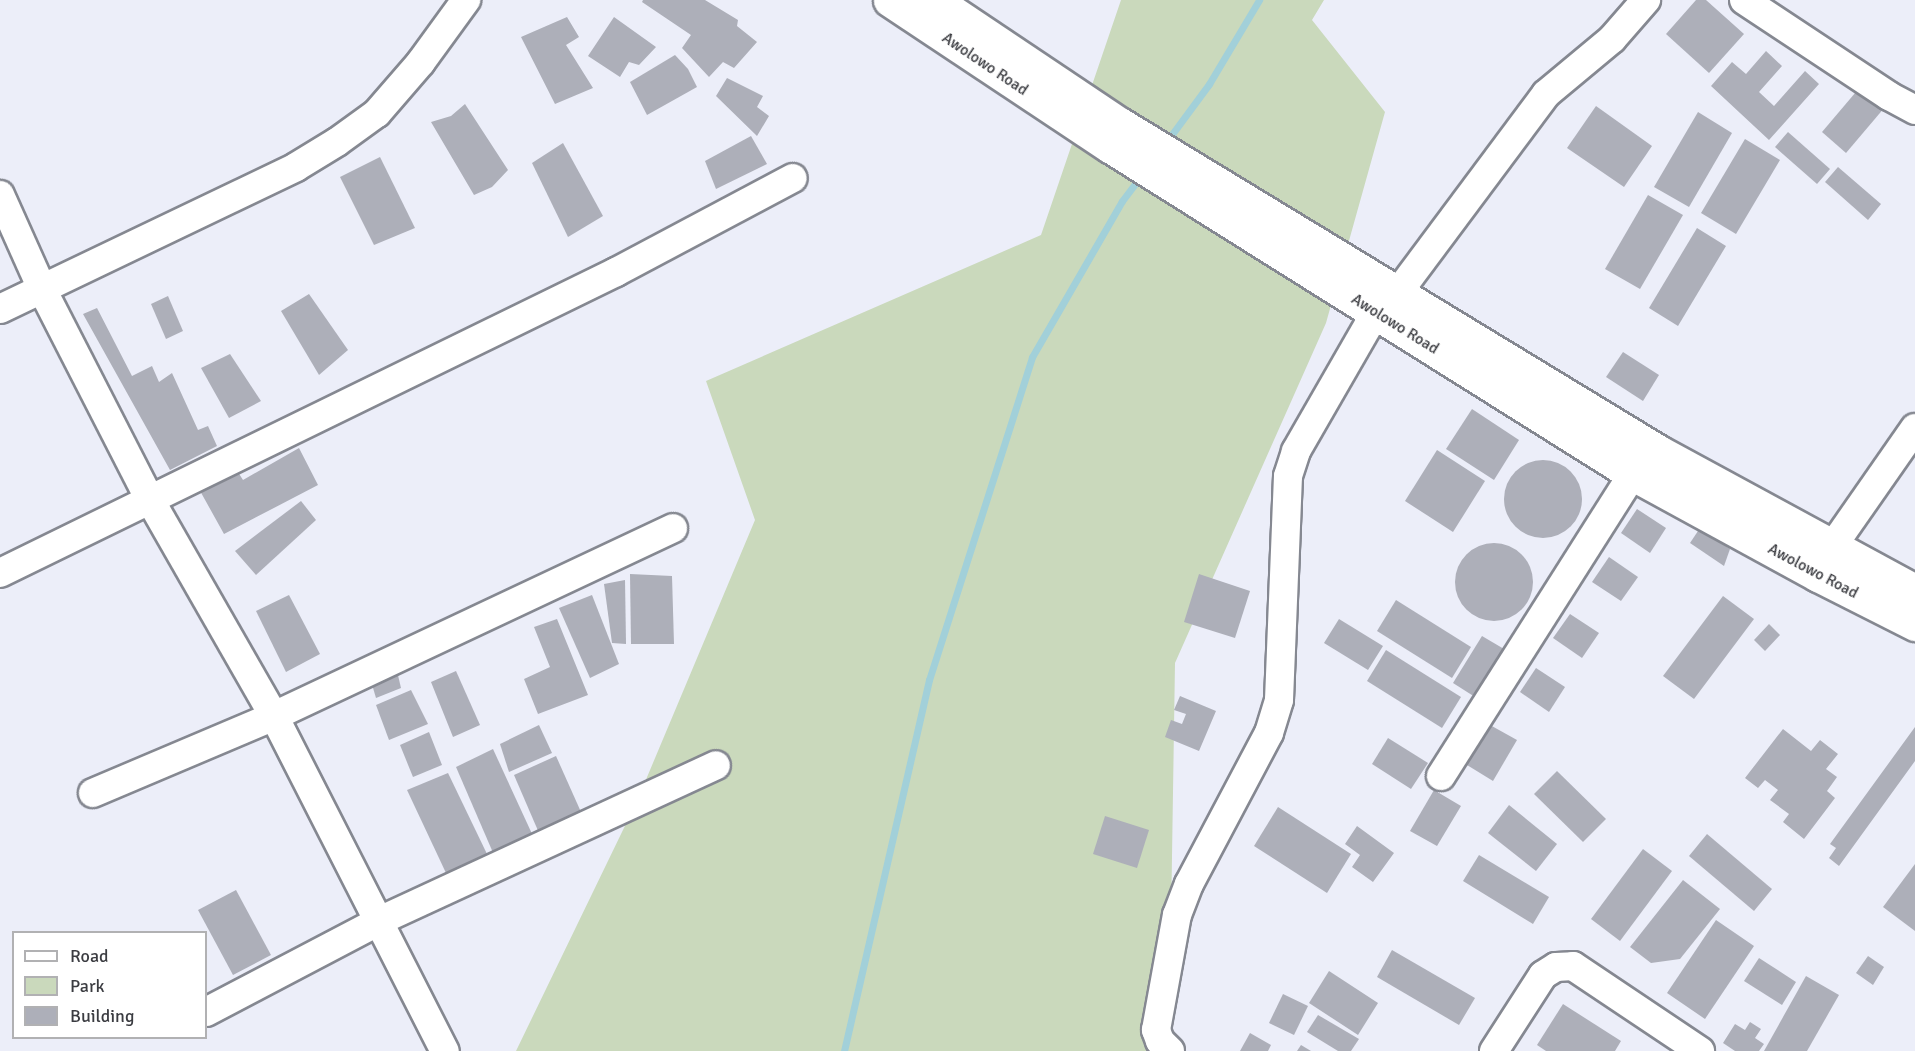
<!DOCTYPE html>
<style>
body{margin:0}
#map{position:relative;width:1915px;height:1051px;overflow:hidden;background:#eceef9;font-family:Signika,sans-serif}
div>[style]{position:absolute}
.green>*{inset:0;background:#cad9bc}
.stream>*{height:7px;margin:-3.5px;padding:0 3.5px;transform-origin:3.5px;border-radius:3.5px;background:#a2d0d9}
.building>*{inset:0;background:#adafb9}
.round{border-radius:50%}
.roads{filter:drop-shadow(2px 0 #858891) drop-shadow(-2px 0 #858891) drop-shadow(0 2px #858891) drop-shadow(0 -2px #858891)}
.minor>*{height:28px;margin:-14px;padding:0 14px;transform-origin:14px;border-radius:14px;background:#fff}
.major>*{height:33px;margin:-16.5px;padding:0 16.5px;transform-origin:16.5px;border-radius:16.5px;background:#fff}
span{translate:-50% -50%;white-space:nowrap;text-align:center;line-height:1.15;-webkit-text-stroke:4.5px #fff;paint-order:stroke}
.street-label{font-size:16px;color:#3b3c41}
.legend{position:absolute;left:12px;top:931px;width:195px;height:108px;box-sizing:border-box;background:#fff;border:2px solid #b1b1b3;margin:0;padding:8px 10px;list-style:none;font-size:18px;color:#3b3c41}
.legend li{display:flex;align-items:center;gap:12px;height:30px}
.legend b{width:30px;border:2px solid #b1b1b3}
</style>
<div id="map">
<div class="green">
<i style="clip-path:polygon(1121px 0,1324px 0,1312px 20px,1385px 112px,1326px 323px,1175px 663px,1169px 1051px,516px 1051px,637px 801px,755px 520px,706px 381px,1041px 235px)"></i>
</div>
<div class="stream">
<i style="left:1167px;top:141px;width:71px;rotate:-53.6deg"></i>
<i style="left:1209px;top:84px;width:98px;rotate:-59.2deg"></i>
<i style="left:844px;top:1051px;width:381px;rotate:-77.1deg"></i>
<i style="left:929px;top:680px;width:339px;rotate:-72.3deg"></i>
<i style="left:1032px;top:357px;width:180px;rotate:-60deg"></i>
<i style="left:1122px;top:201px;width:30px;rotate:-53deg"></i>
</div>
<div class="building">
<i style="clip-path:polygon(643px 0,705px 0,738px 20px,737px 26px,757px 42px,734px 68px,723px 62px,709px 77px,682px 48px,691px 35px,642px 2px)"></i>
<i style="clip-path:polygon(1696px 0,1706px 0,1744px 34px,1709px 73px,1666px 34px)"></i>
<i style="clip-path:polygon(567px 17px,579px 37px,566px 45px,593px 88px,555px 104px,521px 37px)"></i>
<i style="clip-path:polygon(614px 17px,656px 47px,639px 65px,629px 62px,620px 77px,588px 56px)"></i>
<i style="clip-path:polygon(1766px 51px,1782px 66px,1759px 92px,1774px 106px,1805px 71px,1819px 84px,1769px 140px,1711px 86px,1732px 62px,1746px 74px)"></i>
<i style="clip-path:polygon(675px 55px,688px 69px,697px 87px,647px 115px,630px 82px)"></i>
<i style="clip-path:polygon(727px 78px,763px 96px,757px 107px,769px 116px,757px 136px,716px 96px)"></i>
<i style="clip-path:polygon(1861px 86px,1885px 107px,1846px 153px,1822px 132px)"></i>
<i style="clip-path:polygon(465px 104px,508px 170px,492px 187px,474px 195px,431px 122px,451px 116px)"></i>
<i style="clip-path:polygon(1596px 106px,1652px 146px,1624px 187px,1567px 148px)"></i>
<i style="clip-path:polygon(1698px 112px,1732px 133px,1689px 207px,1654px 187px)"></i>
<i style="clip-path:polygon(1788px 132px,1830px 169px,1817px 184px,1775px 147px)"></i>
<i style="clip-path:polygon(751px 136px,767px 164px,716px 189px,705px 161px)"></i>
<i style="clip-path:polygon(1745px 139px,1780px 160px,1736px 234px,1701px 213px)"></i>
<i style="clip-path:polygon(563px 143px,603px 216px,568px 237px,532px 163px)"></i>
<i style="clip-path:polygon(380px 157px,415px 228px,374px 245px,340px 177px)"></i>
<i style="clip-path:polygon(1838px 167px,1881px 204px,1868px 220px,1825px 182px)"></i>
<i style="clip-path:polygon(1648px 195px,1683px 215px,1640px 289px,1605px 269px)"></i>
<i style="clip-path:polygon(1697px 228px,1726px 246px,1678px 326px,1649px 308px)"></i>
<i style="clip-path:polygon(309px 294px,348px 350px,319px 375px,281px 311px)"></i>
<i style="clip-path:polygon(168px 296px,183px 331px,166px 339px,151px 304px)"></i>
<i style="clip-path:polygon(97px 308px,132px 376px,152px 366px,159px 382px,172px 373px,198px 430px,208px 426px,217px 446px,170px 470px,83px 314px)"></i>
<i style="clip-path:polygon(1623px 352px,1659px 375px,1643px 401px,1606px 377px)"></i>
<i style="clip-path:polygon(230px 354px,261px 401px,229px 418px,201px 368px)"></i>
<i style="clip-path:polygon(1472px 409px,1519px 440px,1494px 480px,1446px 449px)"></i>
<i style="clip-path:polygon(299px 448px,318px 485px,224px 534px,199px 489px,236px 469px,243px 480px)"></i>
<i style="clip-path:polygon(1437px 450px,1485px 481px,1453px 532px,1405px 501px)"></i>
<i class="round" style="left:1504px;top:460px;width:78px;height:78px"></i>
<i style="clip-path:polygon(301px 501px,316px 520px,256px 575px,235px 551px)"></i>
<i style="clip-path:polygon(1637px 509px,1666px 528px,1650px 553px,1621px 533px)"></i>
<i style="clip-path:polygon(1700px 528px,1730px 549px,1724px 566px,1690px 543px)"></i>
<i class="round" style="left:1455px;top:543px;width:78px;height:78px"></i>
<i style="clip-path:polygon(1609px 557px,1638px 577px,1621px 601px,1592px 582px)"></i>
<i style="clip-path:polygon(630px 574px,672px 576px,674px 644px,631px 644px)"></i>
<i style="clip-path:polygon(1199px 574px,1250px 591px,1235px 638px,1184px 622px)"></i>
<i style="clip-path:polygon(625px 580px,626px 644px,612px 643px,604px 584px)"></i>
<i style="clip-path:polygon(289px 595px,320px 654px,286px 672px,256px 611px)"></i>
<i style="clip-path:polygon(592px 595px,619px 664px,590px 678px,559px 608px)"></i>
<i style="clip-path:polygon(1723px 596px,1754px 619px,1694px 699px,1663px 676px)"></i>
<i style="clip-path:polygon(1396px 600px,1471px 647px,1452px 678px,1377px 631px)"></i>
<i style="clip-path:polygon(1570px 614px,1599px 633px,1582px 658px,1553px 638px)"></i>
<i style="clip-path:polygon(557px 619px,588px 695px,538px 714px,524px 679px,550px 667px,534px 627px)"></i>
<i style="clip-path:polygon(1339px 619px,1383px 646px,1368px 670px,1324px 643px)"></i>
<i style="clip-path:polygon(1769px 624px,1780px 635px,1765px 651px,1754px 640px)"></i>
<i style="clip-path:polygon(1482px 636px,1504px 649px,1475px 697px,1453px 683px)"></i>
<i style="clip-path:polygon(1386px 650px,1461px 697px,1442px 728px,1367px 681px)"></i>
<i style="clip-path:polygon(1536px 668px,1565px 687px,1549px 712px,1520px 692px)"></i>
<i style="clip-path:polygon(397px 671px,401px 688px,376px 698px,371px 681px)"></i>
<i style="clip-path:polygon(456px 671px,480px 725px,453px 737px,431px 682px)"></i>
<i style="clip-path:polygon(411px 690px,428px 724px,389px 740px,376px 705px)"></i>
<i style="clip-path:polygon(1180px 696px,1216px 711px,1199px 751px,1165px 737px,1171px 720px,1182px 724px,1186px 714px,1174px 710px)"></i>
<i style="clip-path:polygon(539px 725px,552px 753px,509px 772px,500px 744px)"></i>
<i style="clip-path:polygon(1490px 725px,1517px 740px,1493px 781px,1467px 765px)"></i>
<i style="clip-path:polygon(1915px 727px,1915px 761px,1839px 866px,1829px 858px,1836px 848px,1830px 844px)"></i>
<i style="clip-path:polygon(1783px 729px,1811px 751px,1820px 740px,1838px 754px,1826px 769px,1837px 777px,1827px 791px,1835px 798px,1804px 839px,1783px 822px,1789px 814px,1770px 800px,1778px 790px,1765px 780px,1758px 788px,1745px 778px)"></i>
<i style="clip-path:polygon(429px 732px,442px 765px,413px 777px,400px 745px)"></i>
<i style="clip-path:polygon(1388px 738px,1428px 763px,1411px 789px,1372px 764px)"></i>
<i style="clip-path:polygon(493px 749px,533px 836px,494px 855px,456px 767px)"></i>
<i style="clip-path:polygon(556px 756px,581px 812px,539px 833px,514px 775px)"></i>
<i style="clip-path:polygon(1557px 771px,1606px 819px,1583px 842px,1534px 794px)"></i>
<i style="clip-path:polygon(448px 773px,487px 854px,446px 873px,407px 790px)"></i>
<i style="clip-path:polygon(1434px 790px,1461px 806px,1437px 846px,1410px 831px)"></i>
<i style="clip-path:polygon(1509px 805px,1557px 844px,1536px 871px,1488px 833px)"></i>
<i style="clip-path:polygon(1278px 807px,1351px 854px,1327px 893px,1254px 846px)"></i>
<i style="clip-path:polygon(1105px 816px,1149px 830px,1137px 868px,1093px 854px)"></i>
<i style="clip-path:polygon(1357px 826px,1394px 853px,1373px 882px,1352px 867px,1360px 855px,1345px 844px)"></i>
<i style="clip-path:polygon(1707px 834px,1772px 889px,1754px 911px,1689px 856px)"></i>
<i style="clip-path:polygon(1643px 849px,1672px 871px,1620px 941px,1591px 919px)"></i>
<i style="clip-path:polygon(1479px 855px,1549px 897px,1533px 924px,1463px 881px)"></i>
<i style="clip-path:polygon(1915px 864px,1915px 931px,1883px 907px)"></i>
<i style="clip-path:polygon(1683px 880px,1720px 909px,1680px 959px,1651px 963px,1630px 947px)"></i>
<i style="clip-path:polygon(236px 890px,271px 955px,233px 975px,198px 910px)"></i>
<i style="clip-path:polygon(1716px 920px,1754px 946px,1705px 1019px,1667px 993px)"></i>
<i style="clip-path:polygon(1392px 950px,1475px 998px,1459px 1025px,1377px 977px)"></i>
<i style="clip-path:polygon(1868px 956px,1884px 967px,1873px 985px,1856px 973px)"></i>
<i style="clip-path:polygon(1759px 958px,1796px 982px,1782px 1005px,1744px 981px)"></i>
<i style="clip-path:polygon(1329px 971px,1378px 1003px,1358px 1035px,1309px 1003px)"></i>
<i style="clip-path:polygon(1806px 976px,1839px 995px,1807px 1051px,1764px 1051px)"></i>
<i style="clip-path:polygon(1283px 994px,1308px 1006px,1294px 1035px,1269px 1023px)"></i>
<i style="clip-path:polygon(1563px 1004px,1621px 1041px,1615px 1051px,1546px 1051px,1537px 1045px)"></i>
<i style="clip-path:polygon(1318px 1015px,1359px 1039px,1351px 1051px,1338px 1051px,1307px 1032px)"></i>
<i style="clip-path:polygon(1750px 1022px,1761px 1029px,1755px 1038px,1764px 1044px,1759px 1051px,1735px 1051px,1723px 1043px,1735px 1024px,1745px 1030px)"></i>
<i style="clip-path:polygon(1250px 1033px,1271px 1045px,1268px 1051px,1240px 1051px)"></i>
<i style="clip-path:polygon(1301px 1045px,1311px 1051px,1297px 1051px)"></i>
</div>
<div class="roads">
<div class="minor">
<i style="left:1744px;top:0;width:174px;rotate:33.5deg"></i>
<i style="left:1889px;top:96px;width:30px;rotate:28deg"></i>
<i style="left:0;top:195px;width:103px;rotate:65.9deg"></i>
<i style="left:42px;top:289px;width:235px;rotate:62.9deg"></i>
<i style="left:149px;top:498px;width:251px;rotate:60.2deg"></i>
<i style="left:274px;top:716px;width:376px;rotate:63deg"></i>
<i style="left:1397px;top:294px;width:249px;rotate:-53.3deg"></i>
<i style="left:1546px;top:94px;width:86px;rotate:-39.8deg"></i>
<i style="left:1612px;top:39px;width:52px;rotate:-48.9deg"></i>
<i style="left:0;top:309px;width:328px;rotate:-25.6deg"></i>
<i style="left:296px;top:167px;width:48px;rotate:-31.4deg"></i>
<i style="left:337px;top:142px;width:49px;rotate:-35.9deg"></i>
<i style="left:377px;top:113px;width:67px;rotate:-49.2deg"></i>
<i style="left:421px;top:62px;width:77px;rotate:-54deg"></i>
<i style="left:1832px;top:547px;width:145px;rotate:-55.1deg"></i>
<i style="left:0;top:573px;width:686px;rotate:-26.04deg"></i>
<i style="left:616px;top:272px;width:200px;rotate:-28deg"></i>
<i style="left:1441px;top:776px;width:358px;rotate:-57.6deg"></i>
<i style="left:93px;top:793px;width:197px;rotate:-23deg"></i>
<i style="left:274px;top:716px;width:441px;rotate:-25.2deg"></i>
<i style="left:206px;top:1012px;width:195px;rotate:-27.7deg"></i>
<i style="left:379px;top:921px;width:371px;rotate:-24.8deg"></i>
<i style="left:1170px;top:1051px;width:14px;rotate:-135deg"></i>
<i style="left:1160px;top:1041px;width:12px;rotate:-110deg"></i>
<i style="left:1156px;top:1030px;width:117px;rotate:-79.7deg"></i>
<i style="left:1177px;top:915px;width:33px;rotate:-69deg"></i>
<i style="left:1189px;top:884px;width:171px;rotate:-62.1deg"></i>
<i style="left:1269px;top:733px;width:34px;rotate:-73deg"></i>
<i style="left:1279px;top:700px;width:224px;rotate:-87.7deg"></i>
<i style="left:1288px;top:476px;width:26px;rotate:-72deg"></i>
<i style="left:1296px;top:451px;width:160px;rotate:-60.1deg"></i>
<i style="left:1494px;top:1051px;width:90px;rotate:-57.2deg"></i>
<i style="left:1543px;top:975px;width:15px;rotate:-32deg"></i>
<i style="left:1556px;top:967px;width:17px;rotate:-3deg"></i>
<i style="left:1573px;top:966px;width:153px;rotate:33.8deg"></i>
</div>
<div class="major">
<i style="left:890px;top:0;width:264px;rotate:33.6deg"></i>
<i style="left:1110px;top:146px;width:617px;rotate:32.09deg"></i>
<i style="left:1633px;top:474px;width:211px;rotate:28.6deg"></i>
<i style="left:1818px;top:575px;width:109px;rotate:26.8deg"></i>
<i style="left:934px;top:0;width:225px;rotate:33.8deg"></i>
<i style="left:1121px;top:125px;width:627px;rotate:31.31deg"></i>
<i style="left:1657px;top:451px;width:294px;rotate:28.5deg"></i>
</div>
</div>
<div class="street-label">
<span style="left:985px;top:64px;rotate:34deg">Awolowo Road</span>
<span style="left:1395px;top:324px;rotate:32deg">Awolowo Road</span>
<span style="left:1813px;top:571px;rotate:28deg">Awolowo Road</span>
</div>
<ul class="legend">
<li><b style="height:8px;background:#fff"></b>Road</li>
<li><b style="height:16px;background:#cad9bc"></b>Park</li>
<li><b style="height:16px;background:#adafb9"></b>Building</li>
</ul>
</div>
